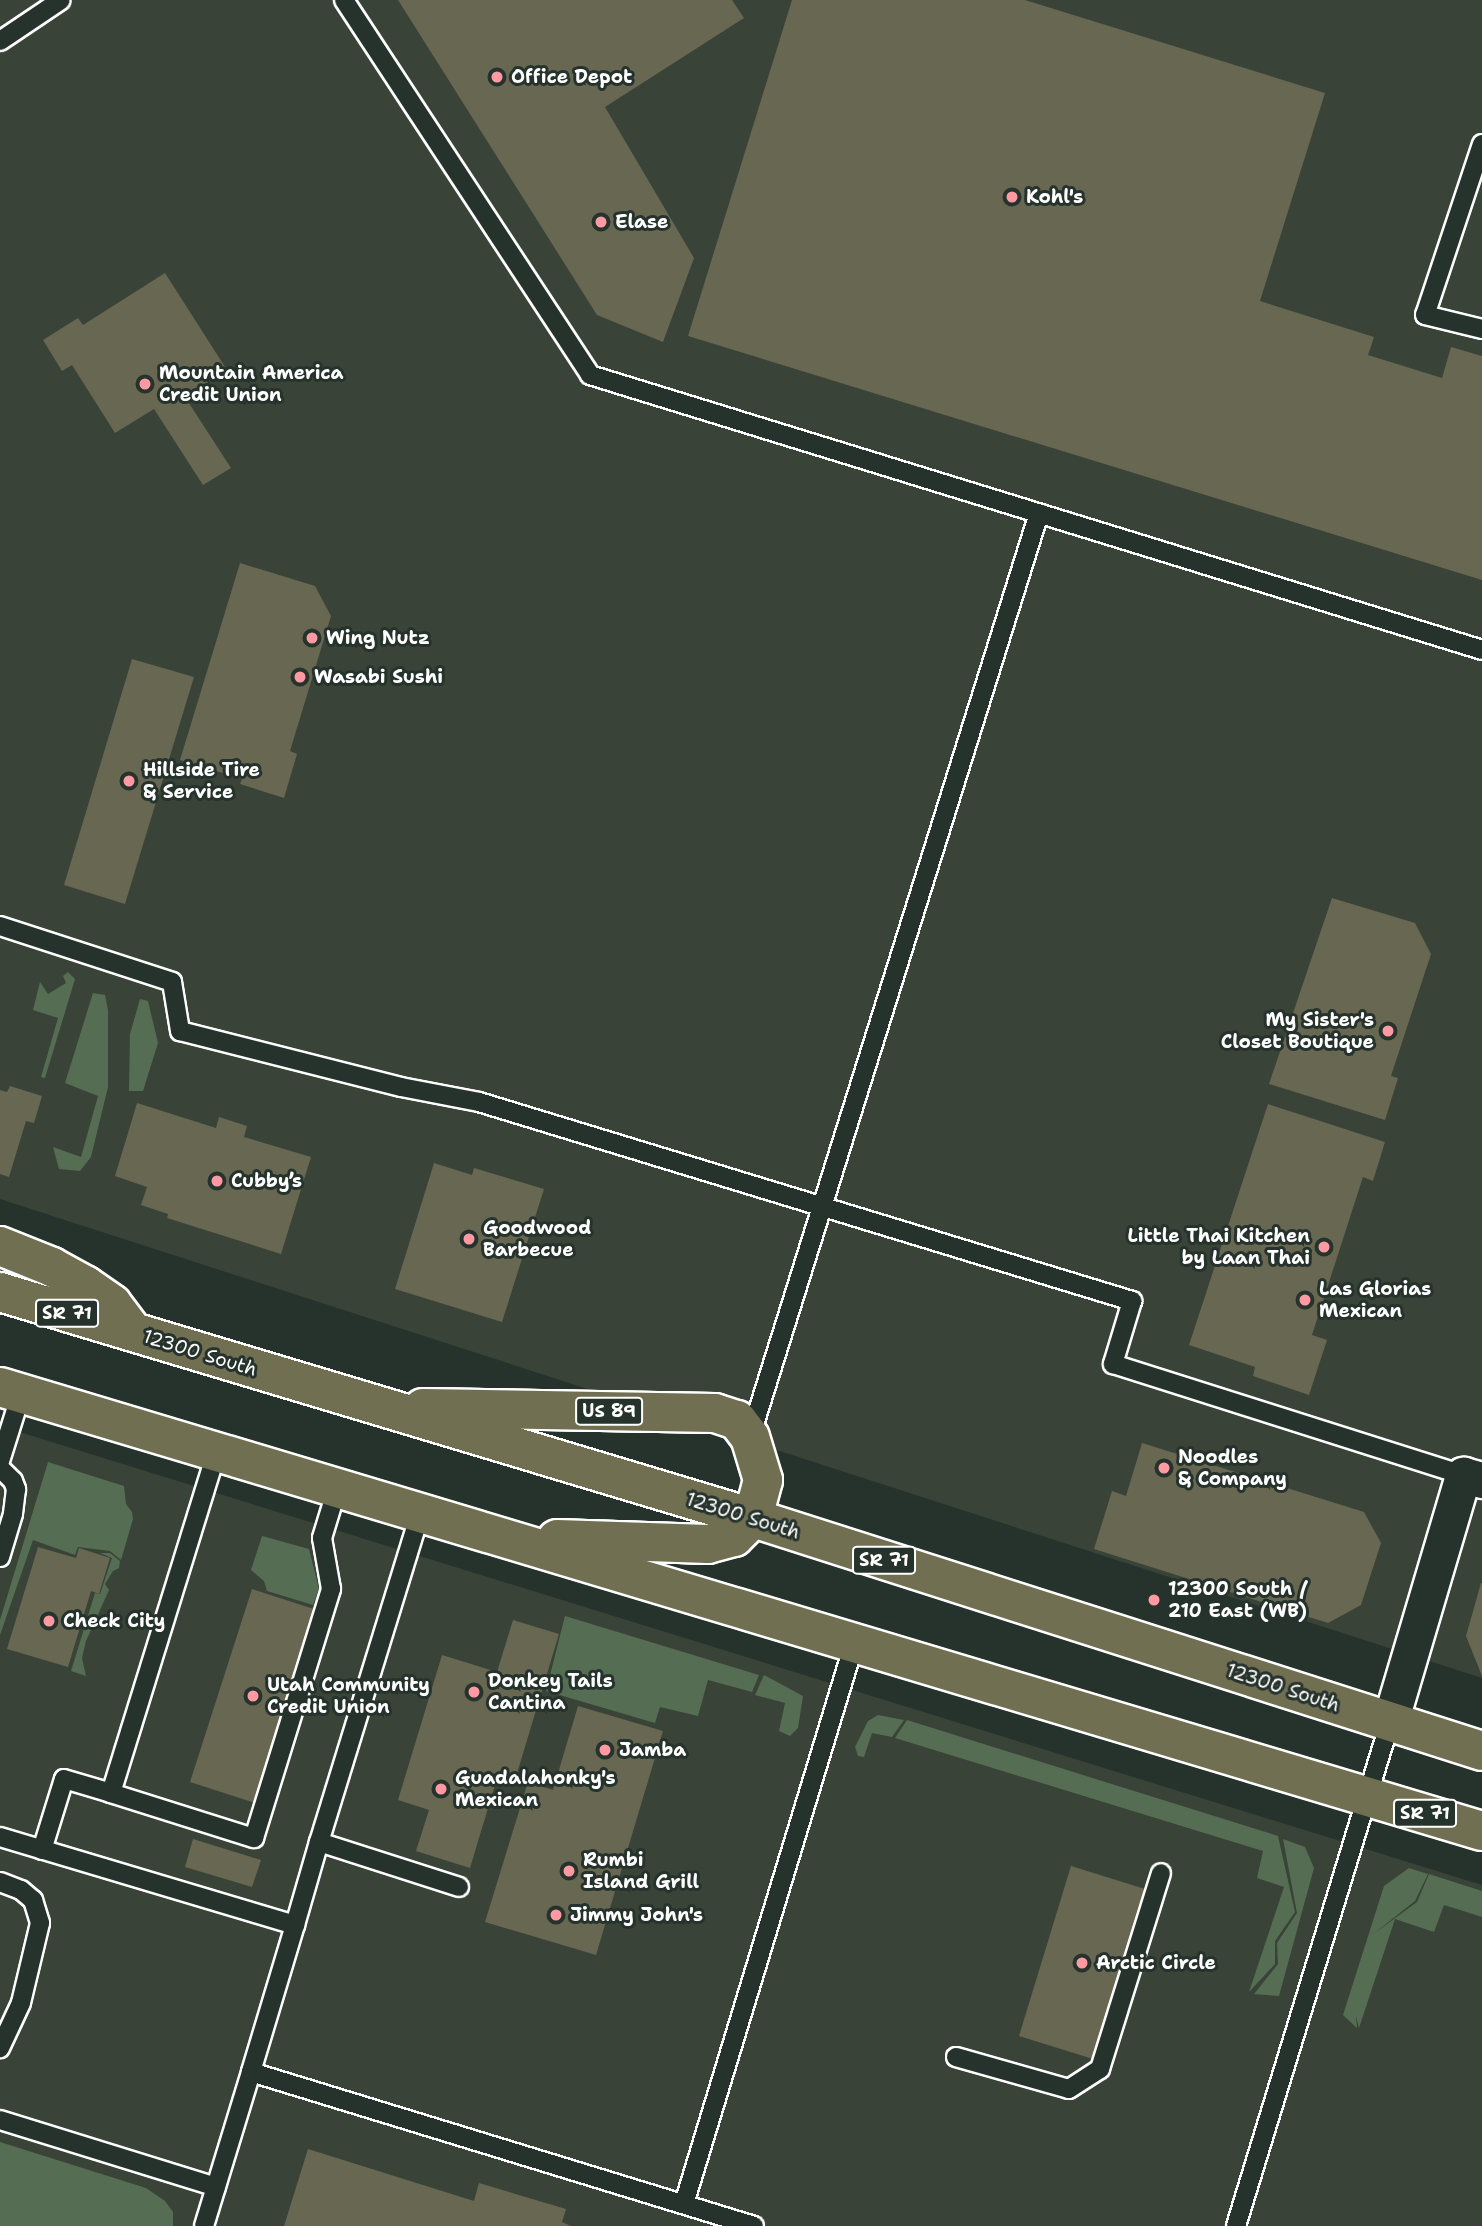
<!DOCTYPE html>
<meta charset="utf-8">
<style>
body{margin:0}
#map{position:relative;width:1482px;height:2226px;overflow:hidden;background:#26332d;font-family:"Shantell Sans",sans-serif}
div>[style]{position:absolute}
.built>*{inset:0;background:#3a4338}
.green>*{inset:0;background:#556d53}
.building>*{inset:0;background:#676752}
.roads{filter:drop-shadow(2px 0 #fff) drop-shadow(-2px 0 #fff) drop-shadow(0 2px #fff) drop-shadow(0 -2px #fff)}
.service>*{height:18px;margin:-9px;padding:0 9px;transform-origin:9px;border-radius:9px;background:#26332d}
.minor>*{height:35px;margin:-17.5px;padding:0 17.5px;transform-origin:17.5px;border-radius:17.5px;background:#26332d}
.primary>*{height:38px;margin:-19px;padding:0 19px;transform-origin:19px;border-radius:19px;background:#716f52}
.dots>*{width:19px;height:19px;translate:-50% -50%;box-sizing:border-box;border:4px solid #26332d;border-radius:50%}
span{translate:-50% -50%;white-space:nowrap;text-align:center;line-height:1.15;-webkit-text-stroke:6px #26332d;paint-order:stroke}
.shield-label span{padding:2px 5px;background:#26332d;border:2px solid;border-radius:5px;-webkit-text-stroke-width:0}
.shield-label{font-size:18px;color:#fff;font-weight:700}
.poi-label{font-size:19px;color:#fff;font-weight:700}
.left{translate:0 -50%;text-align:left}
.right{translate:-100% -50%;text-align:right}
.street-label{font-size:19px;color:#fff}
</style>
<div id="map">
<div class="built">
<i style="clip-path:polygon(0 0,1482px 0,1482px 1678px,0 1199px)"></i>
<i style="clip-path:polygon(0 1426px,1482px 1885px,1482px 2226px,0 2226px)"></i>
</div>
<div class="green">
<i style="clip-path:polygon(68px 972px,75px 979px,45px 1078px,41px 1077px,58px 1018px,33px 1010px,40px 982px,48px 994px,66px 983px,63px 976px)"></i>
<i style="clip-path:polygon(93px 993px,105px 995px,108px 1010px,108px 1087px,91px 1157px,80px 1171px,59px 1169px,53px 1147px,81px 1157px,98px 1096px,65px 1083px)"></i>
<i style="clip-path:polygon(140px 999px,148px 1001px,158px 1043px,143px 1091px,129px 1091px,130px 1034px)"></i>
<i style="clip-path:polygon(48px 1462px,124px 1486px,126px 1504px,132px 1512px,133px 1519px,121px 1560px,110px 1551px,78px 1547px,75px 1555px,33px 1540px,0 1635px,0 1620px)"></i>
<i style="clip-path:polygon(262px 1536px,309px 1549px,319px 1589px,313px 1605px,267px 1591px,264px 1581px,251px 1570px)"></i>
<i style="clip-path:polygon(100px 1553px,110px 1553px,120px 1561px,119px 1568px,113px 1571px,105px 1584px,109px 1590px,86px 1641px,82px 1658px,86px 1676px,71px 1671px,95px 1593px,100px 1594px,112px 1558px)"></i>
<i style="clip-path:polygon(565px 1616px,759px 1675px,752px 1692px,708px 1680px,698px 1716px,660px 1707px,655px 1723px,546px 1691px)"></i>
<i style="clip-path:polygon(764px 1675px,803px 1696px,798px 1728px,790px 1736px,779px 1731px,785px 1703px,755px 1695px)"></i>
<i style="clip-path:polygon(878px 1715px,904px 1720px,892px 1737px,872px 1733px,864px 1757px,858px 1756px,855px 1747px,868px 1721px)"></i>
<i style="clip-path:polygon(907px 1720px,1278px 1836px,1295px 1912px,1275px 1941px,1275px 1964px,1249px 1992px,1284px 1887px,1257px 1878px,1263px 1851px,895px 1738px)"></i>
<i style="clip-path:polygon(1283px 1839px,1305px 1847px,1314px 1868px,1279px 1996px,1254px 1994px,1278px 1964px,1277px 1943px,1297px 1913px)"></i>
<i style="clip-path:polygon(1409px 1868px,1428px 1874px,1415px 1901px,1372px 1935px,1417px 1902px,1429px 1874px,1482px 1891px,1482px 1917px,1444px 1905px,1434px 1932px,1395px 1919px,1359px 2028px,1356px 2016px,1357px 2028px,1343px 2015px,1384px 1886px)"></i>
<i style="clip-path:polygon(0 2142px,146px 2188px,165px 2201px,173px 2212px,173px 2226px,0 2226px)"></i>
</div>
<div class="building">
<i style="clip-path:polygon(398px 0,732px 0,744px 18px,605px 107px,694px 258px,663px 342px,597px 315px)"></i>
<i style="clip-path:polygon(792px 0,1025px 0,1325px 93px,1260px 301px,1374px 337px,1368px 355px,1442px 378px,1451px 347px,1482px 356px,1482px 580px,688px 336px)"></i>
<i style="clip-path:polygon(165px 273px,227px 370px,185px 397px,231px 468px,203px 485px,154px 409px,115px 433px,72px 365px,62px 371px,43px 340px,78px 318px,83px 325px)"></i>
<i style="clip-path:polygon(240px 563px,315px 586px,331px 616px,290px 751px,297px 754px,284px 798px,240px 784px,242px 779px,180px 760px)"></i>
<i style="clip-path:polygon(132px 659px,194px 677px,125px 904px,64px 885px)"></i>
<i style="clip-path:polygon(1332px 898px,1415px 923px,1431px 954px,1391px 1076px,1398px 1078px,1385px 1120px,1269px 1084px)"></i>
<i style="clip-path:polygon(10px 1086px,42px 1096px,34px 1123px,26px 1121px,9px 1177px,0 1174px,0 1090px,7px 1092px)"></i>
<i style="clip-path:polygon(137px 1103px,216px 1128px,219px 1117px,247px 1126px,244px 1137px,311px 1157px,281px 1254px,167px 1218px,168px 1214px,141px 1205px,147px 1187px,115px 1176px)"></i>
<i style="clip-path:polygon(1268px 1104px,1385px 1142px,1373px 1181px,1363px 1177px,1312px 1335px,1327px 1340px,1309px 1395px,1253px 1376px,1255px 1367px,1189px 1345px)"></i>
<i style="clip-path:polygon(434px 1163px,472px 1175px,474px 1168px,544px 1189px,502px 1322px,395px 1289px)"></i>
<i style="clip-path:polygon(1142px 1443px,1364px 1512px,1381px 1543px,1361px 1605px,1328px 1623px,1094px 1549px,1112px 1491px,1126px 1496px)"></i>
<i style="clip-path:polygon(38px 1547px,76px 1558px,79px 1548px,110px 1558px,99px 1594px,91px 1591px,68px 1667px,7px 1649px)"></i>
<i style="clip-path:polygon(1481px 1583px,1482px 1583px,1482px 1676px,1466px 1636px)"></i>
<i style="clip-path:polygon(252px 1589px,317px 1610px,255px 1803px,190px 1782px)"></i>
<i style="clip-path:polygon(513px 1620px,559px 1634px,515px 1780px,498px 1775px,470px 1868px,416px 1851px,429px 1810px,398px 1800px,442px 1655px,497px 1672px)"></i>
<i style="clip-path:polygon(578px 1706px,663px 1731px,596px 1955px,485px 1922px,528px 1782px,553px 1790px)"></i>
<i style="clip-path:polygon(193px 1839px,261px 1860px,252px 1887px,185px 1867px)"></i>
<i style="clip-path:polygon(1071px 1866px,1145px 1889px,1093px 2059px,1019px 2036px)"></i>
<i style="clip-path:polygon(308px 2149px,474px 2201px,479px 2183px,566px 2209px,562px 2222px,571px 2226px,284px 2226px)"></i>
</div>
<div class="roads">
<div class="service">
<i style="left:344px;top:0;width:448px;rotate:56.7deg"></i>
<i style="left:590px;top:375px;width:933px;rotate:17.13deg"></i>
<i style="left:0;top:41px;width:73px;rotate:-33.9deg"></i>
<i style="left:1482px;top:144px;width:180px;rotate:108.4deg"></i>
<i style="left:1425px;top:315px;width:59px;rotate:13.8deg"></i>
<i style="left:0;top:926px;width:181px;rotate:18deg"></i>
<i style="left:172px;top:982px;width:50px;rotate:80.7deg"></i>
<i style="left:180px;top:1031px;width:228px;rotate:14.2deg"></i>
<i style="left:401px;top:1087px;width:79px;rotate:10.9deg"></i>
<i style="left:479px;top:1102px;width:683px;rotate:16.95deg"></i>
<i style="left:1132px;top:1301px;width:66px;rotate:106.8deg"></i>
<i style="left:1113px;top:1364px;width:367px;rotate:17.6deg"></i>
<i style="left:750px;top:1437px;width:968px;rotate:-72.63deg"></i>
<i style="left:0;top:1461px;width:70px;rotate:-72.6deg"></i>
<i style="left:0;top:1468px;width:18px;rotate:45deg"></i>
<i style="left:13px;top:1481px;width:9px;rotate:69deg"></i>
<i style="left:16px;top:1489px;width:25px;rotate:97deg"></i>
<i style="left:13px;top:1514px;width:45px;rotate:106.8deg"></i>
<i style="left:420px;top:1514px;width:343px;rotate:107.1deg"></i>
<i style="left:319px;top:1842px;width:147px;rotate:17.8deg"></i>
<i style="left:111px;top:1793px;width:150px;rotate:17.5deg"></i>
<i style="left:254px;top:1838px;width:261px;rotate:-72.8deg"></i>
<i style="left:331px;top:1589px;width:52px;rotate:-100deg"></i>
<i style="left:322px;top:1538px;width:51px;rotate:-73deg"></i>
<i style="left:0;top:1837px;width:308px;rotate:16.6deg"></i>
<i style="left:295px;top:1925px;width:153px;rotate:106.7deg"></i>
<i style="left:251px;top:2072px;width:526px;rotate:17.02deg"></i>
<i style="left:42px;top:1850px;width:74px;rotate:-72.8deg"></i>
<i style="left:64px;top:1779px;width:49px;rotate:16.6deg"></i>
<i style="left:111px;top:1793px;width:356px;rotate:-72.8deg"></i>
<i style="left:0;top:1882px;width:22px;rotate:21deg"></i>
<i style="left:21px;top:1890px;width:16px;rotate:40deg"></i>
<i style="left:33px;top:1900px;width:24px;rotate:73deg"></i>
<i style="left:40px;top:1923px;width:82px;rotate:103.4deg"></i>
<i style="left:21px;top:2003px;width:50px;rotate:115deg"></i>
<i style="left:295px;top:1925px;width:86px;rotate:-73.9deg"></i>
<i style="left:956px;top:2057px;width:117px;rotate:15.8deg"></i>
<i style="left:1069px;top:2089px;width:37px;rotate:-33deg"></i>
<i style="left:1100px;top:2069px;width:205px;rotate:-72.7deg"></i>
<i style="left:0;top:2120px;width:226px;rotate:17.2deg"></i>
<i style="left:684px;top:2204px;width:585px;rotate:-73.11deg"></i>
<i style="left:204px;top:2226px;width:161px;rotate:-73deg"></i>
<i style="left:1236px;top:2226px;width:527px;rotate:-73.01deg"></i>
</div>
<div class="minor">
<i style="left:1390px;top:1722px;width:258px;rotate:-73.5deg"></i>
<i style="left:1463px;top:1475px;width:20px;rotate:15deg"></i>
</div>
<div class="primary">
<i style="left:0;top:1246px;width:56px;rotate:22deg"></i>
<i style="left:52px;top:1267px;width:38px;rotate:29deg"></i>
<i style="left:85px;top:1285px;width:33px;rotate:35deg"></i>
<i style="left:112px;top:1304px;width:35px;rotate:53deg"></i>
<i style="left:0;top:1292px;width:786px;rotate:16.71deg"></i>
<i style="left:753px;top:1518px;width:765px;rotate:17.72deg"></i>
<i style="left:0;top:1387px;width:1547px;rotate:16.68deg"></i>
<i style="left:423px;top:1408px;width:292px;rotate:1deg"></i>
<i style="left:715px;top:1413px;width:23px;rotate:18deg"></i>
<i style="left:737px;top:1420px;width:21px;rotate:53deg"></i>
<i style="left:750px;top:1437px;width:45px;rotate:73.2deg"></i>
<i style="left:763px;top:1480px;width:39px;rotate:105deg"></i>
<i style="left:753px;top:1518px;width:27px;rotate:135deg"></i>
<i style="left:734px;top:1537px;width:27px;rotate:165deg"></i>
<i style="left:708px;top:1544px;width:151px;rotate:-178.1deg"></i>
</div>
</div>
<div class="dots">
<i style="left:497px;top:77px;background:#ff9aa2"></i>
<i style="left:1012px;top:197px;background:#ff9aa2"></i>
<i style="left:601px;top:222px;background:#ff9aa2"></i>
<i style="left:145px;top:384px;background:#ff9aa2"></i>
<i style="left:312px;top:638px;background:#ff9aa2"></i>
<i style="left:300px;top:677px;background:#ff9aa2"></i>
<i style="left:129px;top:781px;background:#ff9aa2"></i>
<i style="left:1388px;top:1031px;background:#ff9aa2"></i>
<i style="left:217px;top:1181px;background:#ff9aa2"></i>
<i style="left:469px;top:1239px;background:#ff9aa2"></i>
<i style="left:1324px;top:1247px;background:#ff9aa2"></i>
<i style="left:1305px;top:1300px;background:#ff9aa2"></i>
<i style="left:1164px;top:1468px;background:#ff9aa2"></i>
<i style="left:1154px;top:1600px;background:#ff9aa2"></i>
<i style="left:49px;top:1621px;background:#ff9aa2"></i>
<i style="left:474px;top:1692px;background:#ff9aa2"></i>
<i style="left:253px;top:1696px;background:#ff9aa2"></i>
<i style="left:605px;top:1750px;background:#ff9aa2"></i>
<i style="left:441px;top:1789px;background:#ff9aa2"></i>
<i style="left:569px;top:1871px;background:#ff9aa2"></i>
<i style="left:556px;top:1915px;background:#ff9aa2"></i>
<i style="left:1082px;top:1963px;background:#ff9aa2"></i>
</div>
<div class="shield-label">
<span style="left:67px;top:1313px">SR 71</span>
<span style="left:609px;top:1411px">US 89</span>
<span style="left:884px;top:1560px">SR 71</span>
<span style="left:1425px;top:1813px">SR 71</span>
</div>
<div class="poi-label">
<span class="left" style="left:511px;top:77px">Office Depot</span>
<span class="left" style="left:1026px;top:197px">Kohl's</span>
<span class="left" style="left:615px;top:222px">Elase</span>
<span class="left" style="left:159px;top:384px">Mountain America<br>Credit Union</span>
<span class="left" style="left:326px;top:638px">Wing Nutz</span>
<span class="left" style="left:314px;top:677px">Wasabi Sushi</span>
<span class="left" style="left:143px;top:781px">Hillside Tire<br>&amp; Service</span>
<span class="right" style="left:1374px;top:1031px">My Sister's<br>Closet Boutique</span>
<span class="left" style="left:231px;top:1181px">Cubby’s</span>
<span class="left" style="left:483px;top:1239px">Goodwood<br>Barbecue</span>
<span class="right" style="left:1310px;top:1247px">Little Thai Kitchen<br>by Laan Thai</span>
<span class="left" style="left:1319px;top:1300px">Las Glorias<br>Mexican</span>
<span class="left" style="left:1178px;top:1468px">Noodles<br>&amp; Company</span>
<span class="left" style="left:1168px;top:1600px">12300 South /<br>210 East (WB)</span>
<span class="left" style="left:63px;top:1621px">Check City</span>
<span class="left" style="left:488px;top:1692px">Donkey Tails<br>Cantina</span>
<span class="left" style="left:267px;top:1696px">Utah Community<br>Credit Union</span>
<span class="left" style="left:619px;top:1750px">Jamba</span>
<span class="left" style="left:455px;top:1789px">Guadalahonky's<br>Mexican</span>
<span class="left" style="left:583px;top:1871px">Rumbi<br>Island Grill</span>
<span class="left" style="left:570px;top:1915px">Jimmy John's</span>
<span class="left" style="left:1096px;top:1963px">Arctic Circle</span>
</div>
<div class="street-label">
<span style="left:200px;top:1353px;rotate:17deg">12300 South</span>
<span style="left:743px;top:1516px;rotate:17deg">12300 South</span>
<span style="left:1283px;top:1688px;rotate:18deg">12300 South</span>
</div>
</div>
